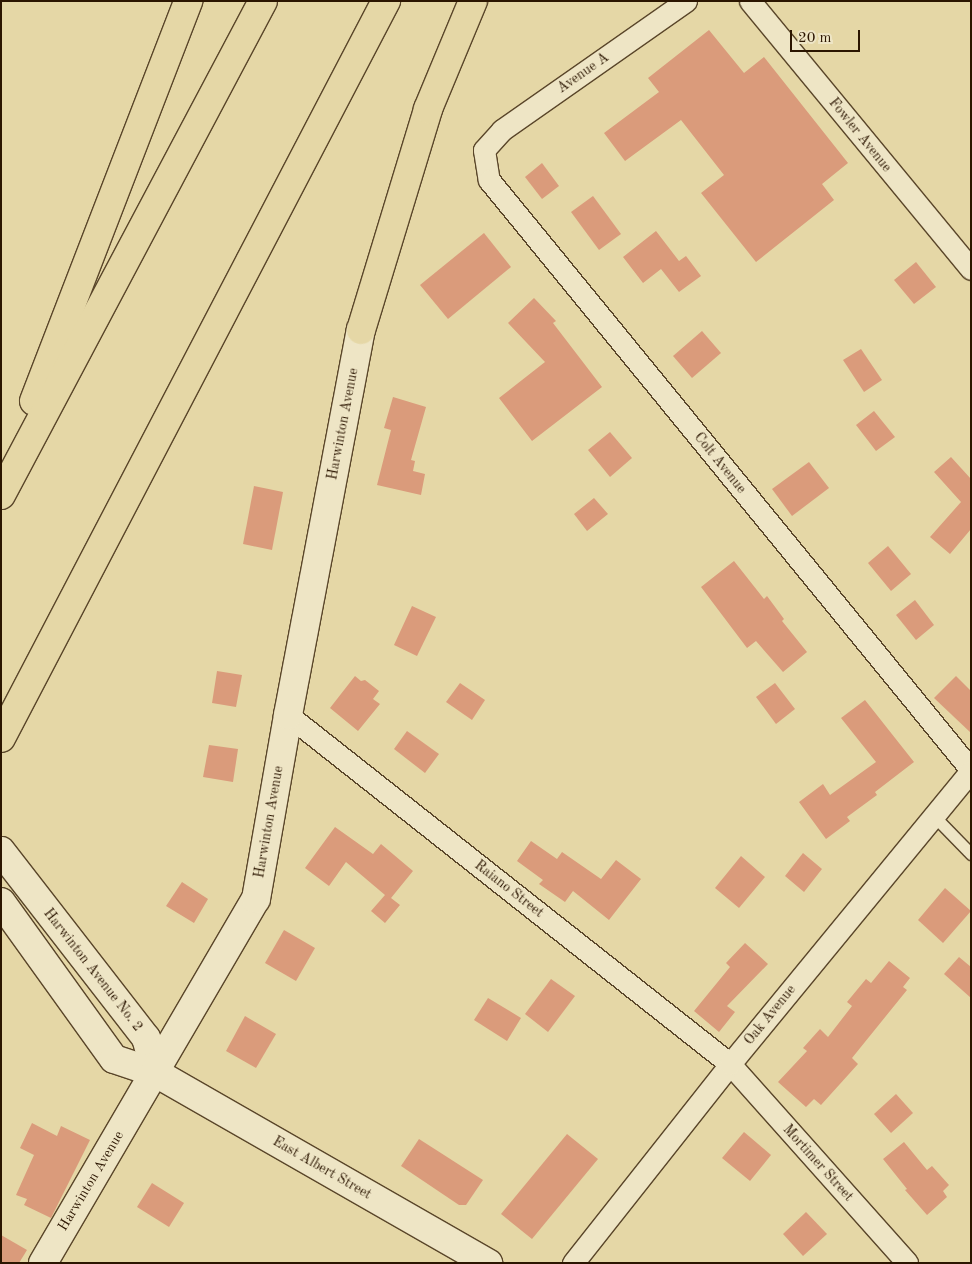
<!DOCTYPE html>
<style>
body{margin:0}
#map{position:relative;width:972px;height:1264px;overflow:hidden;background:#e5d7a6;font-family:"Old Standard TT",serif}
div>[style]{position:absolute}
.building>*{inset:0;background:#da9b7b}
.roads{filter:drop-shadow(1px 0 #5a462a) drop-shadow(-1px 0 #5a462a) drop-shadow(0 1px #5a462a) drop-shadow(0 -1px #5a462a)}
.lane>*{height:11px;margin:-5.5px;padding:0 5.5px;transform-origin:5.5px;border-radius:5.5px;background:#eee5c5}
.street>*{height:21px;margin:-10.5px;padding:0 10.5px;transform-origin:10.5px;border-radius:10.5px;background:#eee5c5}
.secondary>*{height:28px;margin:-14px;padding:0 14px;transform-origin:14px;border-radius:14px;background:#eee5c5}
.highway>*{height:28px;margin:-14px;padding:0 14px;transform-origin:14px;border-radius:14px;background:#e5d7a6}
span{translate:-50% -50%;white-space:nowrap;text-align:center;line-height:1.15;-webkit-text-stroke:4px #eee5c5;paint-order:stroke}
.street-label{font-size:14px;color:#2b1500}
.frame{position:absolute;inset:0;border:2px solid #2b1500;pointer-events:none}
.scale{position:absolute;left:790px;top:30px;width:70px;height:22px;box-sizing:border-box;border:2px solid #2b1500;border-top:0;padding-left:6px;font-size:15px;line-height:18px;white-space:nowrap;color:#2b1500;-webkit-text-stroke:4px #eee5c5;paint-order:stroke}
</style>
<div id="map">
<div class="building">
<i style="clip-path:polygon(709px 30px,744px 73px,764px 57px,848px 163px,822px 184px,834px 200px,756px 262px,701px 193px,724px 175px,681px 120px,625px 161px,604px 133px,659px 92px,648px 78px)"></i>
<i style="clip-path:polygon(542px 163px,559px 186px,542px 199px,525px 177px)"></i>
<i style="clip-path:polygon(593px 196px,621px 234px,599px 250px,571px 212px)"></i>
<i style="clip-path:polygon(656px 231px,679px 261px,686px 256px,701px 276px,679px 292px,661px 269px,643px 283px,623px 257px)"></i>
<i style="clip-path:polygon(484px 233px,511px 267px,448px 319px,420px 285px)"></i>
<i style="clip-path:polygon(916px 262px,936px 287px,914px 304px,894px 280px)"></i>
<i style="clip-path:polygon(534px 298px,556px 321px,553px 323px,602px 387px,532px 441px,499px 398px,545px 362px,508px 323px)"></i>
<i style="clip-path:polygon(702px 331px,721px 353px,692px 378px,673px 356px)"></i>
<i style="clip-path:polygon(861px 349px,882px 380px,864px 392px,843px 360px)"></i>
<i style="clip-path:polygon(393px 397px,426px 407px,411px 460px,415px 461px,413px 471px,425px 474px,421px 495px,377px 485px,391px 430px,384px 428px)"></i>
<i style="clip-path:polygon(874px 411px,895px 437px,876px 451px,856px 425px)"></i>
<i style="clip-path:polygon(610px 432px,632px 458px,610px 477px,588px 450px)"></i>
<i style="clip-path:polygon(951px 457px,971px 479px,971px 529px,950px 554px,930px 537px,961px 502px,934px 472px)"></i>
<i style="clip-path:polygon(809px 462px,829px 488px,792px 516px,772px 489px)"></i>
<i style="clip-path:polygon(254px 486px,283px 492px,272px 550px,243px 544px)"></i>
<i style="clip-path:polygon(594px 498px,608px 514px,587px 531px,574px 514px)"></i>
<i style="clip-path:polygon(888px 546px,911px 574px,891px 591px,868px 563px)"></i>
<i style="clip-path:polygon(734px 561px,764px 599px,767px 596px,784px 619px,782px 621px,807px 652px,783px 672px,756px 641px,747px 648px,701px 587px)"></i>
<i style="clip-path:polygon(915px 600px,934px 625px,916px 640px,896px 615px)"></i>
<i style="clip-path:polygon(412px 606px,436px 617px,417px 656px,394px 645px)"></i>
<i style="clip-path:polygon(217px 671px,242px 675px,236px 707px,212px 703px)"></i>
<i style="clip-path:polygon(355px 676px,361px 681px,365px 680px,379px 691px,373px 699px,380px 704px,358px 731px,330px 708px)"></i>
<i style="clip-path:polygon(956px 676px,971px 691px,971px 733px,934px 698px)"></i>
<i style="clip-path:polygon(460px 683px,485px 700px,472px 720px,446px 702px)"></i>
<i style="clip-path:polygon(775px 683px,795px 709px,776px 724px,756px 697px)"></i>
<i style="clip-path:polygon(865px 700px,914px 762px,875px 792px,877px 795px,847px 817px,850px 821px,826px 839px,799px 802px,823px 784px,830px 795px,876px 762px,841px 718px)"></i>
<i style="clip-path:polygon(407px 731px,439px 754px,425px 773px,394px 749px)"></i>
<i style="clip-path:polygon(209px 745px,238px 749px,233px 782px,203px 777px)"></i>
<i style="clip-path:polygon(335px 827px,373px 854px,381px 844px,413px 871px,391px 898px,400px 905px,385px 923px,371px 911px,385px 895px,346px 862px,329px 886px,305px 868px)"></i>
<i style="clip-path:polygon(531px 841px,557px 859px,562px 852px,601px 879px,616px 860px,641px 879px,609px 920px,573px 891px,565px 902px,539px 884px,543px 880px,517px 861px)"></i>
<i style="clip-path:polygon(803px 853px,822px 869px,804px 892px,785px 876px)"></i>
<i style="clip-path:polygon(741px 856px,765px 877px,739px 908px,715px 888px)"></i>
<i style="clip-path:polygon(182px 882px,208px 899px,194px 923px,166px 906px)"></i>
<i style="clip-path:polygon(945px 888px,971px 911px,943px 943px,918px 920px)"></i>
<i style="clip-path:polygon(284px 930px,315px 948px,296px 981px,265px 963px)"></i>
<i style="clip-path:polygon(745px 943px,768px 964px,727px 1006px,735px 1012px,719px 1032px,694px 1011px,730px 967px,726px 963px)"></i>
<i style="clip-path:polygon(959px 957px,971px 967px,971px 998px,944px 974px)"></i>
<i style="clip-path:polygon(889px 961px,910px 978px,903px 987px,907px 990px,852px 1058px,858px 1064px,821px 1105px,814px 1099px,806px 1107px,778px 1082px,807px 1051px,803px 1048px,820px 1029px,828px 1037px,852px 1006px,847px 1002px,866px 979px,871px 983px)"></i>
<i style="clip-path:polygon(551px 979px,575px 996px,548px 1032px,525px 1014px)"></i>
<i style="clip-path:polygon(488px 998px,521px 1018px,507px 1041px,474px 1020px)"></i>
<i style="clip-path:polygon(245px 1016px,276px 1034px,256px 1068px,226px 1051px)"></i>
<i style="clip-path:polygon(896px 1094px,913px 1113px,891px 1133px,874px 1114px)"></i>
<i style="clip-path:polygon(32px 1123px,57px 1136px,61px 1126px,90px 1140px,51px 1218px,24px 1205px,27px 1199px,16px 1195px,34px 1155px,20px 1148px)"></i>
<i style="clip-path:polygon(744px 1132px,771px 1155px,750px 1181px,722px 1158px)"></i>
<i style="clip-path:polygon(567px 1134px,598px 1159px,532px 1239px,501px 1214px)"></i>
<i style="clip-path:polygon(419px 1139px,483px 1180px,466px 1205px,459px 1205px,401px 1166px)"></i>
<i style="clip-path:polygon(904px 1142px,927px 1170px,932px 1166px,949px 1185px,943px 1191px,947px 1197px,927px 1215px,905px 1190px,907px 1189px,883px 1159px)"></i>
<i style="clip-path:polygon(152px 1183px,184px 1203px,169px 1227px,137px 1207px)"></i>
<i style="clip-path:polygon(806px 1212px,827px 1234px,803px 1256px,783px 1234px)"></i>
<i style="clip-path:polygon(1px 1235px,27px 1250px,19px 1263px,1px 1263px)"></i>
</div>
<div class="roads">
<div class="lane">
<i style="left:934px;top:816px;width:53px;rotate:45.8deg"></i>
</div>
<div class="street">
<i style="left:686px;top:1px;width:225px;rotate:145deg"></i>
<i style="left:502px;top:130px;width:27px;rotate:132deg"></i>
<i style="left:484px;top:150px;width:30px;rotate:81deg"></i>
<i style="left:489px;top:180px;width:762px;rotate:50.75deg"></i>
<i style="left:750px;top:1px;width:347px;rotate:50.5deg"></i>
<i style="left:288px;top:715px;width:563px;rotate:38.29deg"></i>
<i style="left:730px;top:1064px;width:266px;rotate:48.3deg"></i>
<i style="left:573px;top:1263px;width:253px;rotate:-51.7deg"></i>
<i style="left:730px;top:1064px;width:379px;rotate:-50.6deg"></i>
</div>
<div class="secondary">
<i style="left:1px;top:851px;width:237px;rotate:52.2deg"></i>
<i style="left:146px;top:1038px;width:36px;rotate:74deg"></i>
<i style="left:1px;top:902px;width:193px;rotate:54.3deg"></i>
<i style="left:114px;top:1059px;width:44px;rotate:18.4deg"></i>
<i style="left:156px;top:1073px;width:383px;rotate:29.8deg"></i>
<i style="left:43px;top:1263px;width:422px;rotate:-59.7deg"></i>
<i style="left:256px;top:899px;width:187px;rotate:-80.1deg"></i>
<i style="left:288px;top:715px;width:392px;rotate:-79.3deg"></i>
</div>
<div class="highway">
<i style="left:361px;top:330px;width:231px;rotate:-73.1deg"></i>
<i style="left:428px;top:109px;width:117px;rotate:-67.4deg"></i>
<i style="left:34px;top:401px;width:429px;rotate:-68.9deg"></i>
<i style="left:1px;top:495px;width:559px;rotate:-62.06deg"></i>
<i style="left:1px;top:738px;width:832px;rotate:-62.42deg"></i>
</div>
</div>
<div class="street-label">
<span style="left:583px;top:73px;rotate:-35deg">Avenue A</span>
<span style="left:860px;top:135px;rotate:51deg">Fowler Avenue</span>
<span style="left:343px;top:424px;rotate:-79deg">Harwinton Avenue</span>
<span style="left:720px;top:463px;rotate:51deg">Colt Avenue</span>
<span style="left:269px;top:822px;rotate:-80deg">Harwinton Avenue</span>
<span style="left:509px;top:889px;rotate:38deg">Raiano Street</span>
<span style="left:93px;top:970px;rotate:52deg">Harwinton Avenue No. 2</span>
<span style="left:770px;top:1015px;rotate:-51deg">Oak Avenue</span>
<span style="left:818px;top:1163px;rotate:48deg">Mortimer Street</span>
<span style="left:322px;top:1168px;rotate:30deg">East Albert Street</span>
<span style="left:91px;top:1181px;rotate:-59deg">Harwinton Avenue</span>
</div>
<div class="frame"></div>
<div class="scale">20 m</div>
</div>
